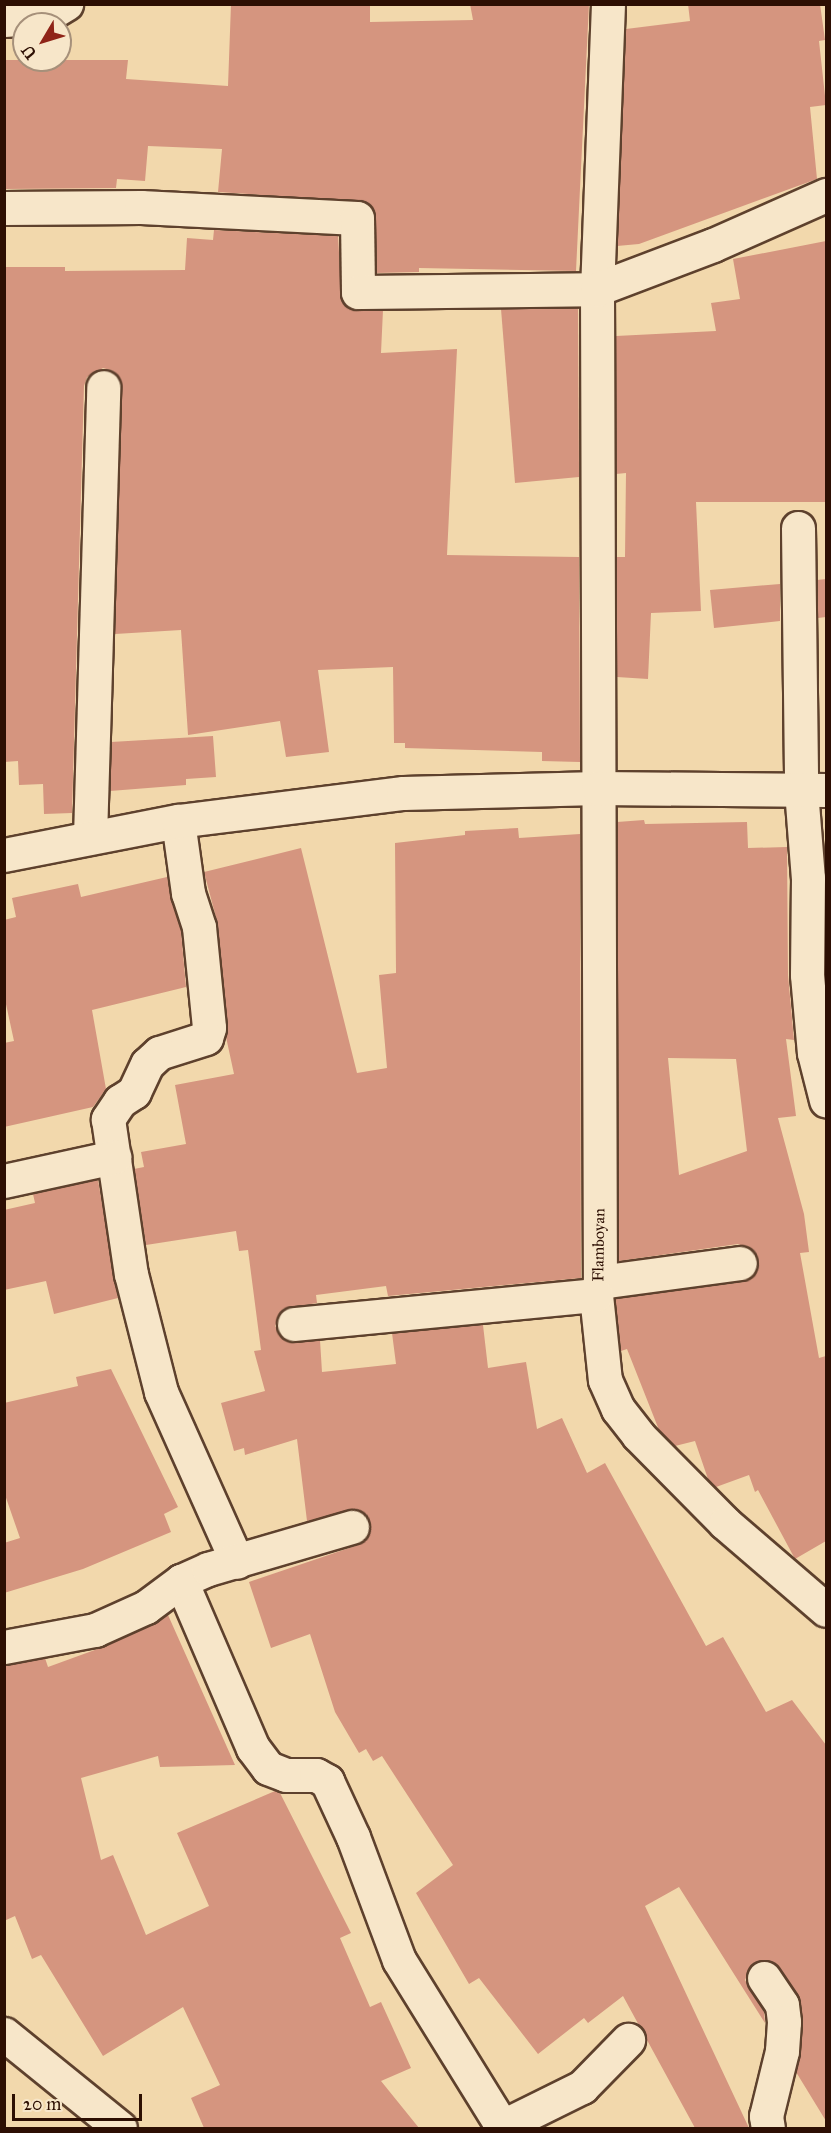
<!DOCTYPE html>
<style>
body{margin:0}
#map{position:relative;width:831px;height:2133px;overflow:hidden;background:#f2d8ac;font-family:"IM FELL Great Primer",serif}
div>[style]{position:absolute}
.building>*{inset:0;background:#d5957f}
.roads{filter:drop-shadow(2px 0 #5e412d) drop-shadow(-2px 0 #5e412d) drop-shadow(0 2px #5e412d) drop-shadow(0 -2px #5e412d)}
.minor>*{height:33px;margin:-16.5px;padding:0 16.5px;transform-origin:16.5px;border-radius:16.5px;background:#f7e6c9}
span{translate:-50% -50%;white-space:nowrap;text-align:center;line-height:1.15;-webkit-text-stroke:4.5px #f7e6c9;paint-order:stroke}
.street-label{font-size:16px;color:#2d0f03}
.frame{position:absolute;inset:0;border:6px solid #2d0f03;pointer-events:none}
.north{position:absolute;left:12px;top:12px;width:60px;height:60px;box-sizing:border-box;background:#f7e6c9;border:2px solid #a6907a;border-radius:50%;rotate:232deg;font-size:16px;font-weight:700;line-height:24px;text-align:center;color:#2d0f03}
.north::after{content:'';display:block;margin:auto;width:21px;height:27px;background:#8f2418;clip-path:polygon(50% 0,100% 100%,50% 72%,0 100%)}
.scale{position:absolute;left:12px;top:2094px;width:130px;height:27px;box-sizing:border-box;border:3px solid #2d0f03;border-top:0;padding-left:8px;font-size:18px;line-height:21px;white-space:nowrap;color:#2d0f03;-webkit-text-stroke:4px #f7e6c9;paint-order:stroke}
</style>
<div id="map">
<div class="building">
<i style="clip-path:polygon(231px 4px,370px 4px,370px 22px,473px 20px,470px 4px,589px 4px,576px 271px,419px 268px,419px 272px,376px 273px,376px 218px,367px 202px,218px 192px,222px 149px,148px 146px,145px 181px,117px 179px,116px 188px,4px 189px,4px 60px,128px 60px,126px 79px,228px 86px)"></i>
<i style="clip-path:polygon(688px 4px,820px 4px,825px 40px,819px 41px,826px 105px,810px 107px,817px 179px,639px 244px,617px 246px,626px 29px,690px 21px)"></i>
<i style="clip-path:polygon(214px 230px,338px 236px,342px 301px,358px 311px,383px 310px,381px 353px,457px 349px,447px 555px,579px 557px,580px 762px,542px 761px,542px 752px,405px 748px,405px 743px,394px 743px,393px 667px,318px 670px,329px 752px,286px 757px,280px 721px,188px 735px,181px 630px,115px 634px,122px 388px,113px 371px,103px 368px,87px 377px,84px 386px,72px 813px,44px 814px,43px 784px,19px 785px,18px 761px,4px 762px,4px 267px,65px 267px,65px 271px,185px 270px,187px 238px,213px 240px)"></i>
<i style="clip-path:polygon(826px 241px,826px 502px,696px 502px,701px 611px,651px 613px,648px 679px,617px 677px,617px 557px,625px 557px,626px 473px,616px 474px,616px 336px,716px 331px,711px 303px,740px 299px,733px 259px)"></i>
<i style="clip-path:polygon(578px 308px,579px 477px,515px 483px,501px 309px)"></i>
<i style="clip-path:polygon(826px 579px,826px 617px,818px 618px,817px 580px)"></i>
<i style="clip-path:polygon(780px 584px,780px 621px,714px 628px,710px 590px)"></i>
<i style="clip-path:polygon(213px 736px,216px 777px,186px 779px,186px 785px,110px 791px,111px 742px)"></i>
<i style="clip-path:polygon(evenodd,644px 820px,645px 824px,747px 822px,748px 848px,787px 847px,788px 975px,794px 1040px,786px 1039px,796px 1116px,778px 1118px,804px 1214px,809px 1252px,800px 1253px,819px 1358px,826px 1356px,826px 1541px,795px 1559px,758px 1490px,755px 1492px,749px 1475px,716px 1487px,708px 1479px,695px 1441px,675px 1446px,659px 1430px,627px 1349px,621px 1351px,615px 1299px,743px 1282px,752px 1277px,759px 1261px,754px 1251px,738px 1244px,619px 1261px,617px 822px,644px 820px,668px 1058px,736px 1059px,747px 1151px,679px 1175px,668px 1058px)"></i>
<i style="clip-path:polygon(518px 828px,519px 838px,580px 834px,581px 1278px,388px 1296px,386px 1286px,316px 1295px,317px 1303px,283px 1309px,275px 1326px,287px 1341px,320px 1340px,322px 1372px,396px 1364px,392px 1333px,483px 1325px,488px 1368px,526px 1362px,537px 1429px,562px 1418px,587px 1473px,605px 1463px,706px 1646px,723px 1637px,766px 1712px,792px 1700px,826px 1745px,826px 2121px,796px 2072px,803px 2023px,798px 1995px,773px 1962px,753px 1963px,745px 1980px,764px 2012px,765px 2023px,679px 1887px,645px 1906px,749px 2128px,695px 2128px,623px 1996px,588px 2023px,584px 2018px,538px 2054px,479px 1978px,469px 1984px,416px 1893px,453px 1865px,382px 1756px,373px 1761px,366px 1749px,359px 1753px,335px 1712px,310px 1634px,271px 1648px,249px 1582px,358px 1545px,370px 1532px,370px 1521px,356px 1509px,307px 1521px,297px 1439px,245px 1455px,244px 1448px,234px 1451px,221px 1403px,265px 1391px,254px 1351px,261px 1350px,248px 1250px,239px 1251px,236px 1231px,146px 1245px,134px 1169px,144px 1167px,141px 1152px,186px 1144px,175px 1085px,234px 1074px,226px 1037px,218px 925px,204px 872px,301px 848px,357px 1073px,387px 1068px,379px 975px,396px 973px,395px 843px,465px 835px,465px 831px)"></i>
<i style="clip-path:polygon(167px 877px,181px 931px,186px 987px,92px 1010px,106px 1089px,93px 1107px,4px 1127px,4px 1043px,14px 1041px,4px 995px,4px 920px,16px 917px,12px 898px,78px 884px,81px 897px)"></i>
<i style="clip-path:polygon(98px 1180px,118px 1298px,54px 1314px,46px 1281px,4px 1290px,4px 1210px,35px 1203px,33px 1194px)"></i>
<i style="clip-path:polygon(111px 1369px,178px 1507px,164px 1514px,171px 1532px,83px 1569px,4px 1593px,4px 1543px,20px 1538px,4px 1492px,4px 1403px,78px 1386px,76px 1377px)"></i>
<i style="clip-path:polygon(168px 1615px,235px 1765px,160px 1767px,158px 1756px,81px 1778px,101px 1860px,113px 1855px,146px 1935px,209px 1906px,177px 1833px,275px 1791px,280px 1793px,351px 1933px,340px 1938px,370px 2007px,381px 2002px,411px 2068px,381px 2081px,419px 2128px,204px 2128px,191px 2098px,220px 2085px,183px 2007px,103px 2056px,41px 1955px,32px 1959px,15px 1916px,4px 1921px,4px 1665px,45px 1658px,48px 1667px,103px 1647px)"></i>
</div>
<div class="roads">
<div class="minor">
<i style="left:608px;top:4px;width:285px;rotate:92.2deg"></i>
<i style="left:597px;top:289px;width:993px;rotate:89.83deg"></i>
<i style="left:600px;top:1282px;width:14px;rotate:107deg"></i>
<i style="left:596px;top:1295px;width:85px;rotate:84deg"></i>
<i style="left:605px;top:1380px;width:32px;rotate:66deg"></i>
<i style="left:618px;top:1409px;width:33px;rotate:52deg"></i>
<i style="left:638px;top:1435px;width:124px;rotate:45.3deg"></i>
<i style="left:725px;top:1523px;width:133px;rotate:40.7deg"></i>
<i style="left:4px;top:20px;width:40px;rotate:-4.3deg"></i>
<i style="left:44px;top:17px;width:26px;rotate:-31deg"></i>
<i style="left:4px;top:208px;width:137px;rotate:-0.4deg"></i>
<i style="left:141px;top:207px;width:216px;rotate:2.9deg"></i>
<i style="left:357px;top:218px;width:74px;rotate:89.2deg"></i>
<i style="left:358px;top:292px;width:239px;rotate:-0.7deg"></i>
<i style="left:597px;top:289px;width:124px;rotate:-20.8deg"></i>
<i style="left:713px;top:245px;width:124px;rotate:-23.9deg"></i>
<i style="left:798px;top:528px;width:262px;rotate:89.3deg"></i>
<i style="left:801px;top:790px;width:88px;rotate:85.5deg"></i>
<i style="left:808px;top:878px;width:97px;rotate:90.6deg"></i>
<i style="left:807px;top:975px;width:78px;rotate:84.9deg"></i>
<i style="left:814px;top:1053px;width:49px;rotate:75.7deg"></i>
<i style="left:178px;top:821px;width:73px;rotate:82.1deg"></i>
<i style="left:188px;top:893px;width:36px;rotate:72deg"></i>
<i style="left:199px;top:927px;width:101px;rotate:84.3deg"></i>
<i style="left:209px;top:1028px;width:10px;rotate:107deg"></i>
<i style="left:206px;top:1038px;width:49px;rotate:162.3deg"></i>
<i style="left:159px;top:1053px;width:16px;rotate:137deg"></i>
<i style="left:147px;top:1064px;width:31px;rotate:115deg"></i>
<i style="left:134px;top:1092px;width:17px;rotate:147deg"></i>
<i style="left:120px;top:1101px;width:22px;rotate:124deg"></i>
<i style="left:108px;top:1119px;width:157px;rotate:81.6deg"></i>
<i style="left:131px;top:1274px;width:122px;rotate:75.7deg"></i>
<i style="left:161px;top:1392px;width:186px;rotate:65.9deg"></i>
<i style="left:90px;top:837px;width:450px;rotate:-88.3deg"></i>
<i style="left:4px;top:855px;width:177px;rotate:-11.1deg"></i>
<i style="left:178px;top:821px;width:227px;rotate:-7.1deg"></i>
<i style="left:403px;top:793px;width:195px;rotate:-1.5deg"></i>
<i style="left:598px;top:788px;width:228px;rotate:0.5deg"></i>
<i style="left:4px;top:1181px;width:113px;rotate:-12.3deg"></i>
<i style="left:600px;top:1282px;width:141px;rotate:-7.7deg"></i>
<i style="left:294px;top:1324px;width:303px;rotate:-5.5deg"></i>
<i style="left:181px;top:1581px;width:182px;rotate:66.7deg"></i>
<i style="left:253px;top:1748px;width:25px;rotate:53deg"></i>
<i style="left:268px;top:1768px;width:19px;rotate:21deg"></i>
<i style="left:286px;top:1775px;width:30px"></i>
<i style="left:316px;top:1775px;width:13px;rotate:29deg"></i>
<i style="left:327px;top:1781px;width:62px;rotate:65.1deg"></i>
<i style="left:353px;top:1837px;width:131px;rotate:69.5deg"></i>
<i style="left:399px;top:1960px;width:195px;rotate:58.2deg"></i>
<i style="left:4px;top:1647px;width:93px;rotate:-10.6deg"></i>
<i style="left:95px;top:1630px;width:56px;rotate:-24.3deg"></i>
<i style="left:146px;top:1607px;width:44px;rotate:-36.6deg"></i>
<i style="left:181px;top:1581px;width:30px;rotate:-24deg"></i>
<i style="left:208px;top:1569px;width:150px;rotate:-16.3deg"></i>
<i style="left:764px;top:1978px;width:32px;rotate:56deg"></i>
<i style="left:782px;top:2005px;width:17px;rotate:83deg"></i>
<i style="left:784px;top:2022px;width:29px;rotate:94deg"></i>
<i style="left:782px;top:2051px;width:67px;rotate:103.8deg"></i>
<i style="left:766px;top:2116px;width:12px;rotate:81deg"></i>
<i style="left:4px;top:2034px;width:149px;rotate:39deg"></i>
<i style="left:499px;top:2128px;width:93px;rotate:-26.3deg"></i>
<i style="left:582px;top:2087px;width:66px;rotate:-45.6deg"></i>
</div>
</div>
<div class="street-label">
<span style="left:599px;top:1245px;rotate:-89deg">Flamboyan</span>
</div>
<div class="frame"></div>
<div class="north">U</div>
<div class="scale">20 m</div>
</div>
